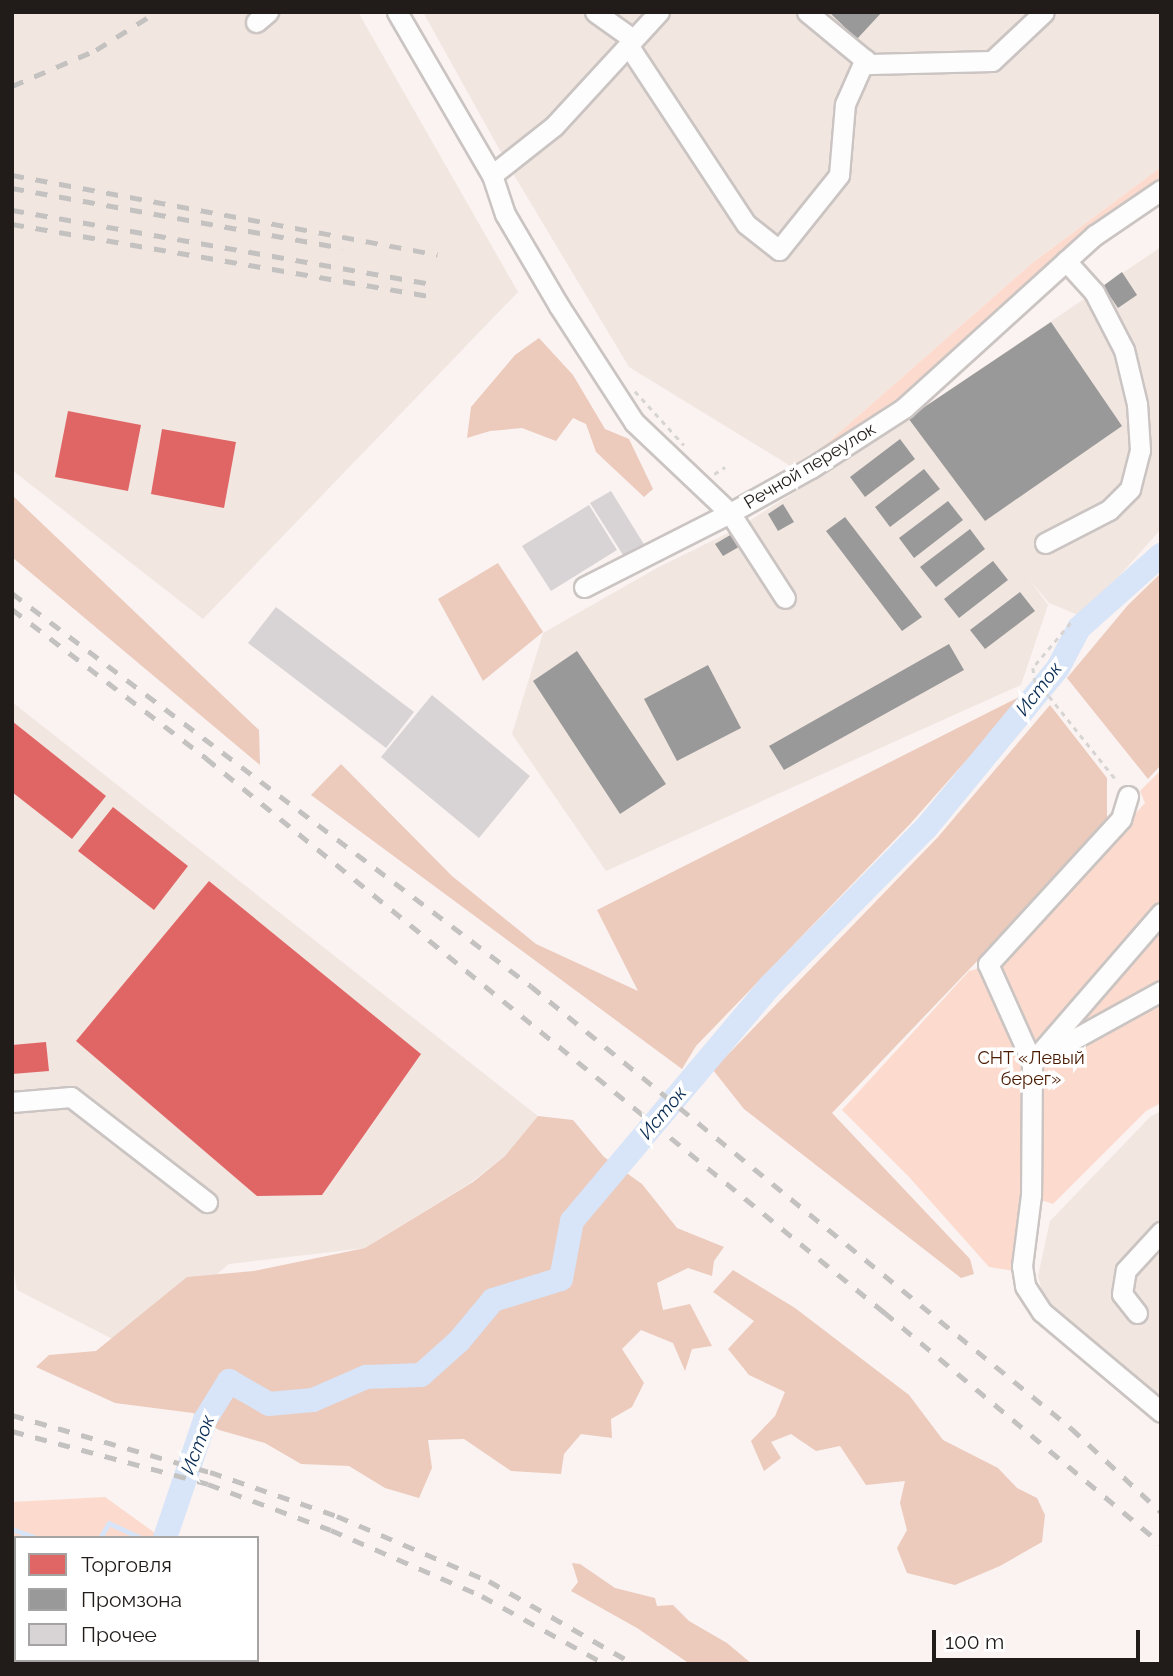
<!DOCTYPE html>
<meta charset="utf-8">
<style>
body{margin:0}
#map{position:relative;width:1173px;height:1676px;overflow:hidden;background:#faf3f1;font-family:Raleway,sans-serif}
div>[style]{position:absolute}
.built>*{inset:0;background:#f2e6e0}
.green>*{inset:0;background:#fcdbce}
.forest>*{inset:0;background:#eccabc}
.shops>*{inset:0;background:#e06666}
.industry>*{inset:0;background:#999}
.stream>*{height:4.5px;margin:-2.25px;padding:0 2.25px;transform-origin:2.25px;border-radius:2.25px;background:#d8e4f7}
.river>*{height:24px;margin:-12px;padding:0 12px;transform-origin:12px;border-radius:12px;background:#d8e4f7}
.building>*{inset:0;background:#d8d4d6}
.path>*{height:2.5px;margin-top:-1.25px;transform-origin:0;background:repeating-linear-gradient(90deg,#d7d5d4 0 5px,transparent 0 10px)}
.roads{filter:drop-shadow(2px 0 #cac4c2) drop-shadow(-2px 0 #cac4c2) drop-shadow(0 2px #cac4c2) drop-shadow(0 -2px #cac4c2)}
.minor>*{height:19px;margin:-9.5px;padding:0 9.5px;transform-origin:9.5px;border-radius:9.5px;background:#fefdfd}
.rail>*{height:4.5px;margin-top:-2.25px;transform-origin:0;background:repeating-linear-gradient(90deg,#c4c2c1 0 12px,transparent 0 24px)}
span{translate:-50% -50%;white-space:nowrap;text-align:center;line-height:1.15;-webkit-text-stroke:7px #fff;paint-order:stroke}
.street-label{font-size:18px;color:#211c1a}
.park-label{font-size:18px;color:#4a1a00}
.water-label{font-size:19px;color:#092c54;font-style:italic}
.frame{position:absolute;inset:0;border:14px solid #211c1a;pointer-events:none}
.legend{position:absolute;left:14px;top:1536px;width:245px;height:126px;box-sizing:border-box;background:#fff;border:2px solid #a6a4a3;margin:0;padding:9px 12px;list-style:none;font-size:21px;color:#211c1a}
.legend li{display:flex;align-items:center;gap:14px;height:35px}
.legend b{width:35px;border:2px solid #a6a4a3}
.scale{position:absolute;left:932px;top:1630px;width:208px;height:32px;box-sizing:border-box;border:4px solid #211c1a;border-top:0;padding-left:9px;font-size:21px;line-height:24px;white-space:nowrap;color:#211c1a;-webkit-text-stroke:5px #fff;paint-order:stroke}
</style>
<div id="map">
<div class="built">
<i style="clip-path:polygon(19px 12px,358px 12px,518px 292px,203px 619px,12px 470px,12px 15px)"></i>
<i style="clip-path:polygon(423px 12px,1161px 12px,1161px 167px,1031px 264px,808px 460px,792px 467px,629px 367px,508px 165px)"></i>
<i style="clip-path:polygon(1161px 247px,1161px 529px,1083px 617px,1049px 603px,1029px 579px,1048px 605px,1021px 685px,606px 871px,512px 734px,543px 633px,657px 568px,740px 527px,908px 419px,931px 449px,908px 418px)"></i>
<i style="clip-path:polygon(12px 702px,538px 1116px,505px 1156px,470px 1183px,365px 1248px,229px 1264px,130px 1348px,17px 1290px,12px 1261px)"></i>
<i style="clip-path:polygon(1161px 1111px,1161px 1401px,1045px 1302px,1038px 1276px,1050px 1221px,1151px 1116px)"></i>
</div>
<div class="green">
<i style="clip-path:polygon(1161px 167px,1161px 184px,948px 371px,808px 460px,1031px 264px)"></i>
<i style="clip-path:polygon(1161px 770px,1161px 1103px,1146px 1111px,1053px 1204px,1026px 1195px,1014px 1271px,989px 1267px,909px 1177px,842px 1110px,969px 971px,1002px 962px,1145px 803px,1140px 791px)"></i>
<i style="clip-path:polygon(105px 1497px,162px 1538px,16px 1538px,16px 1660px,169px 1660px,168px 1664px,12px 1664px,12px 1502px)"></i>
</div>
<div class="forest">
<i style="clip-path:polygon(539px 338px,573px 375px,605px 429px,629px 439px,653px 489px,644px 497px,596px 452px,586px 424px,573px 418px,556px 441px,522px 428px,490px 431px,467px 438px,471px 407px,515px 355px)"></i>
<i style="clip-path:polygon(12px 495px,259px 730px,260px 765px,12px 557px)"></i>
<i style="clip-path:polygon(498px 563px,543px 632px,483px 681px,438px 599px)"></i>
<i style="clip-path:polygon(1161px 573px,1161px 765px,1148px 779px,1067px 678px,1128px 605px)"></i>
<i style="clip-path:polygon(1025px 694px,910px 824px,696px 1046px,682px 1069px,311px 795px,341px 764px,452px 876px,536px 944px,638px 991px,597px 910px)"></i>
<i style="clip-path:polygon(1050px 705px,1107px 778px,1107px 825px,832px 1113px,970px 1259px,974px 1274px,961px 1278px,744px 1109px,713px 1070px,938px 837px)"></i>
<i style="clip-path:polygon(538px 1116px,573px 1120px,604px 1157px,642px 1184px,677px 1228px,724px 1247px,714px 1261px,712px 1276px,688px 1268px,657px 1283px,663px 1310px,690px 1304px,712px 1346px,692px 1349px,685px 1371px,673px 1343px,641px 1330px,622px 1349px,644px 1383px,632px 1407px,611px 1419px,612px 1438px,581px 1434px,564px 1454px,561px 1474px,511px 1471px,464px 1439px,428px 1440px,432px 1468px,419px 1498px,385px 1488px,349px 1466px,301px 1464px,265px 1443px,219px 1430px,193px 1413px,115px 1403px,36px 1367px,49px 1355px,96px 1351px,187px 1277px,254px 1271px,365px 1248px,473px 1182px,505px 1156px)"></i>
<i style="clip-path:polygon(733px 1270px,795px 1308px,909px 1395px,943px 1440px,998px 1468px,1017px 1488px,1037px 1498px,1045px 1515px,1042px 1542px,1000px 1566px,955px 1585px,907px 1573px,897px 1548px,907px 1530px,900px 1503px,905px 1481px,866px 1485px,840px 1446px,816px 1451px,791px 1434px,771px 1442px,781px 1458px,764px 1471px,751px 1441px,775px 1416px,785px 1392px,749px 1375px,728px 1349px,754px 1321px,713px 1292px)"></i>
<i style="clip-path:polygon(572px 1563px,580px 1564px,615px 1588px,655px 1598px,657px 1606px,673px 1605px,689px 1621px,727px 1643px,752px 1664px,690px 1664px,637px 1628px,571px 1591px,578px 1582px)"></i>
</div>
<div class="shops">
<i style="clip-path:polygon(68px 411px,141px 425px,128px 491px,55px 477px)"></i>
<i style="clip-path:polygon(162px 429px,236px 442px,224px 508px,151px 494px)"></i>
<i style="clip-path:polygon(12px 721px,106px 796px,72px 839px,12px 792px)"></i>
<i style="clip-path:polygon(113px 807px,188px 866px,154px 910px,78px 851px)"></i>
<i style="clip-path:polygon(209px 881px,421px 1054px,322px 1195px,257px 1196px,76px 1041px)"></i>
<i style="clip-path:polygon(46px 1042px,49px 1071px,12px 1074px,12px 1045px)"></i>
</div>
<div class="industry">
<i style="clip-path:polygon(829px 12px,882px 12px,857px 39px)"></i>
<i style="clip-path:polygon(1122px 272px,1137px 295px,1118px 308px,1103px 286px)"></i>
<i style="clip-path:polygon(1051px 322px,1122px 426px,985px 521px,908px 418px)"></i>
<i style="clip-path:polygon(900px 439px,915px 459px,865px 497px,850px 477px)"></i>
<i style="clip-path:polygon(924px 469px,940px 489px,890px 527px,875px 507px)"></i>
<i style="clip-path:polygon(948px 501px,963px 520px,914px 558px,899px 538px)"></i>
<i style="clip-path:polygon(783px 504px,794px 522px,778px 531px,768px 514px)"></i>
<i style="clip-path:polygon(845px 517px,922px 617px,902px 631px,826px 531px)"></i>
<i style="clip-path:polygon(970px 529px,985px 549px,936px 587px,920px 567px)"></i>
<i style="clip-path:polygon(737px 531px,744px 544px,723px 556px,715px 544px)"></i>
<i style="clip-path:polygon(993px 561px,1008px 580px,959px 618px,944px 599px)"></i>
<i style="clip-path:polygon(1020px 592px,1035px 611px,985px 649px,970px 630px)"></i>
<i style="clip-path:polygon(949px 644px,964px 670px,784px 770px,769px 746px)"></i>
<i style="clip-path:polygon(577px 651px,666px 784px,620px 814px,533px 681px)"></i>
<i style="clip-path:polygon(708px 665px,741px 728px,677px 761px,644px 699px)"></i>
</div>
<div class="stream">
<i style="left:12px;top:1529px;width:27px;rotate:20deg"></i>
<i style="left:100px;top:1538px;width:17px;rotate:-59deg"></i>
<i style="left:109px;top:1523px;width:35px;rotate:25deg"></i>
</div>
<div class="river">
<i style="left:165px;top:1538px;width:125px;rotate:-71.3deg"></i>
<i style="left:205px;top:1420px;width:46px;rotate:-58.4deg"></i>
<i style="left:229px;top:1381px;width:46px;rotate:29.9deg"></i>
<i style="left:269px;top:1404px;width:44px;rotate:-5.2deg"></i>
<i style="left:313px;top:1400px;width:58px;rotate:-23.5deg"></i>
<i style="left:366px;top:1377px;width:55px;rotate:-2.1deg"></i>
<i style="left:421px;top:1375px;width:51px;rotate:-41.8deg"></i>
<i style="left:459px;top:1341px;width:53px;rotate:-50.3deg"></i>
<i style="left:493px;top:1300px;width:71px;rotate:-17.2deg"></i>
<i style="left:561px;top:1279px;width:59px;rotate:-79.3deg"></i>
<i style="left:572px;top:1221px;width:306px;rotate:-49.9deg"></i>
<i style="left:769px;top:987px;width:223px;rotate:-45.4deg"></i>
<i style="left:926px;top:828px;width:207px;rotate:-50.5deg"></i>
<i style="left:1058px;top:668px;width:45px;rotate:-62.3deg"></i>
<i style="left:1079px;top:628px;width:110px;rotate:-41.7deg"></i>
<i style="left:127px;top:1660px;width:4px;rotate:76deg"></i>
</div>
<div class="building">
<i style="clip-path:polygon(611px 491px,645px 546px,625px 558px,590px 503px)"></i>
<i style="clip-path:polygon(589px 505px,617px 550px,551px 591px,522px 546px)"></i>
<i style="clip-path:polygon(276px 607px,414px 712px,386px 748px,248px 643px)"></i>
<i style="clip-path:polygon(432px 695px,530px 776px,479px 838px,381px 757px)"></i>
</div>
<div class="path">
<i style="left:635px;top:391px;width:73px;rotate:47.8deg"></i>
<i style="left:714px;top:474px;width:13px;rotate:-32deg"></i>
<i style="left:1071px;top:623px;width:59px;rotate:130.2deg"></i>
<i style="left:1033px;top:668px;width:19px;rotate:81deg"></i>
<i style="left:1036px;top:687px;width:16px;rotate:35deg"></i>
<i style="left:1049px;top:696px;width:110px;rotate:51.3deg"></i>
</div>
<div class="roads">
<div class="minor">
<i style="left:397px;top:12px;width:189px;rotate:59.8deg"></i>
<i style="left:492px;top:175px;width:41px;rotate:71.6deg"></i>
<i style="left:505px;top:214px;width:107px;rotate:59.6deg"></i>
<i style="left:559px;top:306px;width:138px;rotate:57.1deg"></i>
<i style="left:634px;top:422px;width:132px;rotate:43.5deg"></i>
<i style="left:730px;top:513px;width:93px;rotate:-29.1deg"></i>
<i style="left:811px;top:468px;width:111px;rotate:-32.8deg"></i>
<i style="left:904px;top:408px;width:258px;rotate:-42.2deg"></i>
<i style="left:1095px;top:235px;width:80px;rotate:-34.3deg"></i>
<i style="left:595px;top:12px;width:47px;rotate:35.4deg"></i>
<i style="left:807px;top:12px;width:82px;rotate:39.5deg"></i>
<i style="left:870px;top:64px;width:122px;rotate:-1.4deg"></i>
<i style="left:992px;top:61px;width:71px;rotate:-43.3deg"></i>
<i style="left:256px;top:22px;width:16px;rotate:-40deg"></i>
<i style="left:628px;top:45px;width:214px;rotate:56.6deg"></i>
<i style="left:746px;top:224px;width:42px;rotate:38.2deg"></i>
<i style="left:779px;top:250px;width:96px;rotate:-51.3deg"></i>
<i style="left:839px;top:175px;width:71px;rotate:-85.2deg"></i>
<i style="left:845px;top:104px;width:49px;rotate:-66deg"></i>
<i style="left:492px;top:175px;width:79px;rotate:-38.3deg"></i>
<i style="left:554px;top:126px;width:155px;rotate:-47.4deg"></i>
<i style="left:1045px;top:543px;width:72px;rotate:-27.3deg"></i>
<i style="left:1109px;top:510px;width:30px;rotate:-45deg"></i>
<i style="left:1130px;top:489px;width:40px;rotate:-75.6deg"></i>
<i style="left:1140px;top:450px;width:46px;rotate:-93.7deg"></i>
<i style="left:1137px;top:404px;width:56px;rotate:-103.5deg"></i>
<i style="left:1124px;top:350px;width:65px;rotate:-117.3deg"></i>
<i style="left:1094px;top:292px;width:42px;rotate:-132.1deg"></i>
<i style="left:584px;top:587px;width:164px;rotate:-26.9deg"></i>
<i style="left:730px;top:513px;width:101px;rotate:57.1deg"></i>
<i style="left:1128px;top:796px;width:24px;rotate:107deg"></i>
<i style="left:1121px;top:819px;width:197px;rotate:132.5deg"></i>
<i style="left:988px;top:964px;width:107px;rotate:65.8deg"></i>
<i style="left:1032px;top:1062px;width:133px;rotate:90.4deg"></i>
<i style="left:1031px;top:1195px;width:72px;rotate:97.2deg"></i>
<i style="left:1022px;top:1266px;width:20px;rotate:81deg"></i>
<i style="left:1025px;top:1286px;width:31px;rotate:57deg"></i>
<i style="left:1042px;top:1312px;width:155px;rotate:40deg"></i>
<i style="left:1045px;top:1055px;width:132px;rotate:-28.9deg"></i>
<i style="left:1032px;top:1062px;width:197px;rotate:-49.1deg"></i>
<i style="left:12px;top:1102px;width:59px;rotate:-4.8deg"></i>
<i style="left:71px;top:1097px;width:172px;rotate:37.7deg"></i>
<i style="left:1137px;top:1313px;width:24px;rotate:-128deg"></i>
<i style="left:1122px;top:1294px;width:24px;rotate:-81deg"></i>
<i style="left:1126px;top:1270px;width:52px;rotate:-47.4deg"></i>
</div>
</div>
<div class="rail">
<i style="left:12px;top:86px;width:91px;rotate:-23.2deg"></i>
<i style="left:96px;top:50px;width:71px;rotate:-32.3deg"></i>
<i style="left:12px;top:175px;width:433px;rotate:10.6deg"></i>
<i style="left:12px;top:188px;width:336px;rotate:10.3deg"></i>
<i style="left:12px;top:210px;width:426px;rotate:10deg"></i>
<i style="left:12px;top:224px;width:429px;rotate:9.8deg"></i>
<i style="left:12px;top:593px;width:651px;rotate:37.13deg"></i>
<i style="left:531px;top:986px;width:698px;rotate:39.3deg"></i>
<i style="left:1071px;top:1428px;width:123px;rotate:43deg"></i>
<i style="left:12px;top:609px;width:245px;rotate:37.5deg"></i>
<i style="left:206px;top:758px;width:876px;rotate:39.25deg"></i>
<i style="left:884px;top:1312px;width:361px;rotate:39.9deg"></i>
<i style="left:12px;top:1415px;width:206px;rotate:16.1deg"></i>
<i style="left:210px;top:1472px;width:134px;rotate:19.1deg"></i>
<i style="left:337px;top:1516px;width:165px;rotate:23.2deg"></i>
<i style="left:489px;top:1581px;width:167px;rotate:29.8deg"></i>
<i style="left:12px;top:1431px;width:203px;rotate:15.1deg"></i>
<i style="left:208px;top:1484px;width:131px;rotate:20.5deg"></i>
<i style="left:331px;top:1530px;width:165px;rotate:23.6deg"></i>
<i style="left:482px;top:1596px;width:141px;rotate:28.9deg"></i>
</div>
<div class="street-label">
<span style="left:810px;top:466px;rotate:-31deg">Речной переулок</span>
</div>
<div class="park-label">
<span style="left:1031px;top:1069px">СНТ «Левый<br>берег»</span>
</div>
<div class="water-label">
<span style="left:1039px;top:689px;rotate:-52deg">Исток</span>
<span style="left:663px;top:1113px;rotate:-50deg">Исток</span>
<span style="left:198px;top:1445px;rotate:-69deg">Исток</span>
</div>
<div class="frame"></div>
<ul class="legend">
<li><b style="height:19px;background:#e06666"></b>Торговля</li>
<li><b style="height:19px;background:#999"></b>Промзона</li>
<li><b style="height:19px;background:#d8d4d6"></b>Прочее</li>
</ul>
<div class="scale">100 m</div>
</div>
